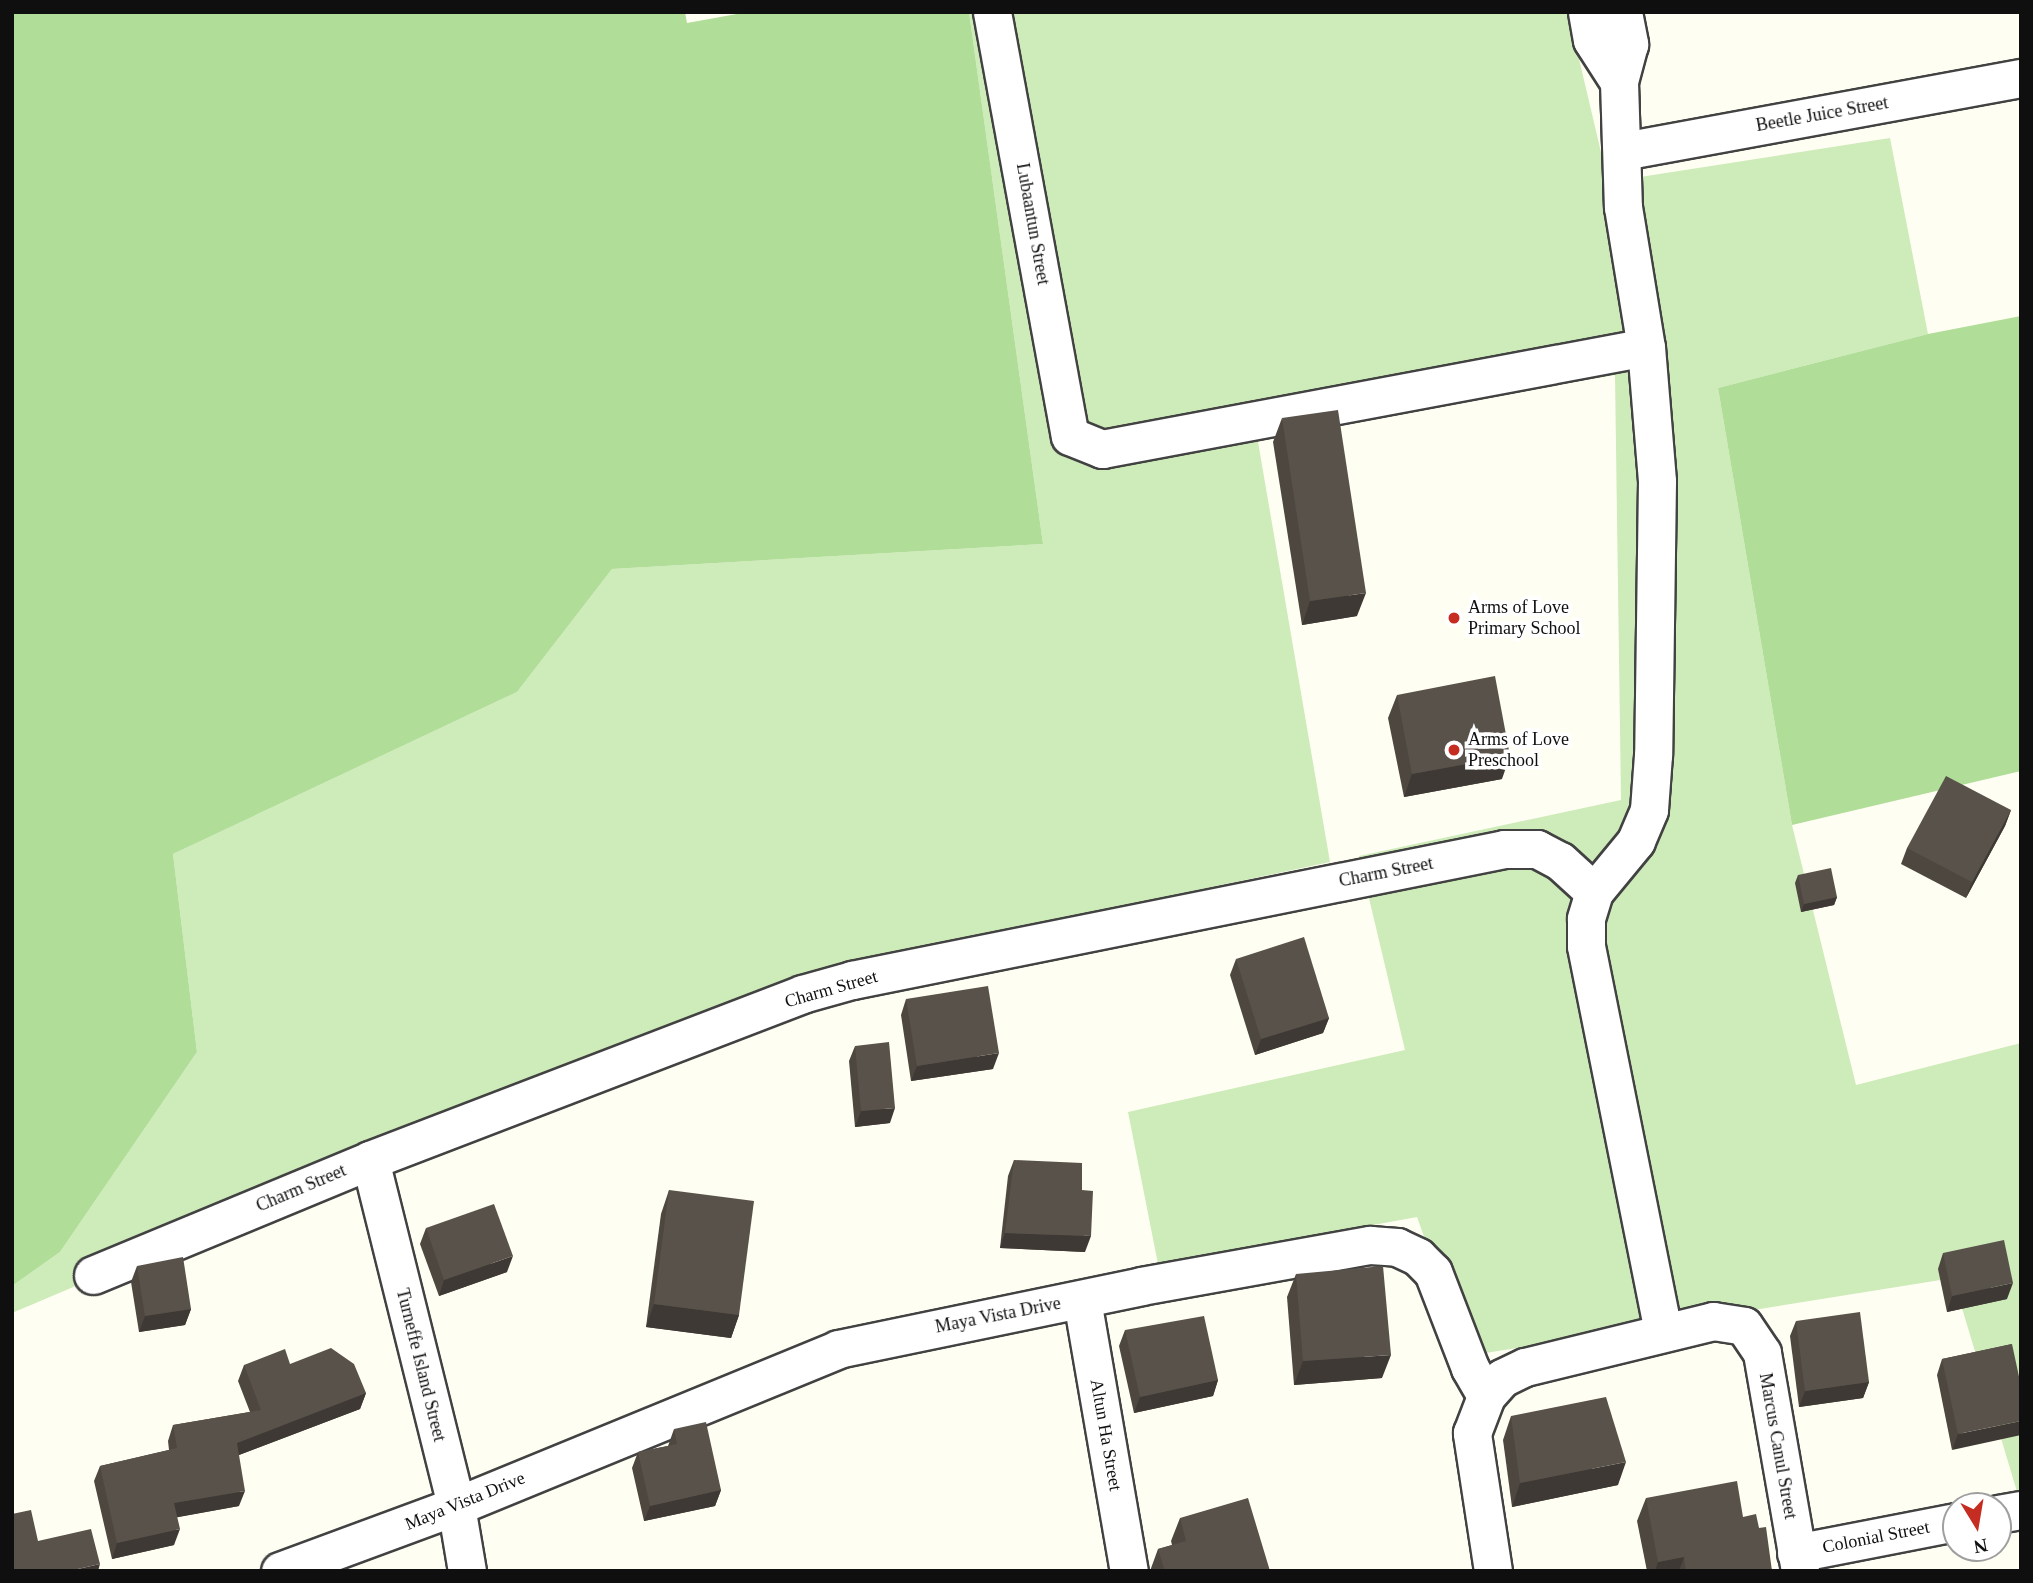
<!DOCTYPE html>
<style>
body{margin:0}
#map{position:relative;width:2033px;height:1583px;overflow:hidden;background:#fffef2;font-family:Georgia,serif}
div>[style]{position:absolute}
.green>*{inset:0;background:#ceebba}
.forest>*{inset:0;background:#b0dd98}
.roads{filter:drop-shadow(2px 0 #424242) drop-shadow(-2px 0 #424242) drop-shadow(0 2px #424242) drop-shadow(0 -2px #424242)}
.minor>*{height:37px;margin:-18.5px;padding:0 18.5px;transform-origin:18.5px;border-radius:18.5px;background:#fff}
.wall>*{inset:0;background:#4d4740}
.shaded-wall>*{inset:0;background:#3e3934}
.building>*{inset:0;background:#59524b}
.dots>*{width:19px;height:19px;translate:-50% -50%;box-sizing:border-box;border:4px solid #fff;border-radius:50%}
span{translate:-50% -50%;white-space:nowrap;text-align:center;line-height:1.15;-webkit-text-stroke:7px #fff;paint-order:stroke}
.street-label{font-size:18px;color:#0f0f0f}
.poi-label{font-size:18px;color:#0f0f0f}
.left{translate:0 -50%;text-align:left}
.frame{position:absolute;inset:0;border:14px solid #0f0f0f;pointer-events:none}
.north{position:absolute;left:1942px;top:1492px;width:70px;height:70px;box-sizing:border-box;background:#fff;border:2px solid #9f9f9f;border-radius:50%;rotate:169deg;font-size:19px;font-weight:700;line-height:28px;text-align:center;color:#0f0f0f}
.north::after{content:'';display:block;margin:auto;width:24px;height:32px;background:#c52c22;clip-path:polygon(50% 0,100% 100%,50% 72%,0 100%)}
</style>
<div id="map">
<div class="green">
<i style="clip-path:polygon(969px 12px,1568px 12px,1608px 182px,1890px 138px,1928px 334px,1718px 388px,1792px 825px,1856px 1085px,2021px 1043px,2021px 1505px,1953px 1278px,1467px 1356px,1417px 1217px,1158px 1264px,1128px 1112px,1405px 1050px,1359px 856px,1621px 800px,1615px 375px,1257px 436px,1330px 862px,823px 969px,12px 1313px,12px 1286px,60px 1252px,197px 1052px,173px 854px,517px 692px,612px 569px,1043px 544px)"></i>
</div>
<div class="forest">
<i style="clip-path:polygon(12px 12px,685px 12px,687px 23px,748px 12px,969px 12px,1043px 544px,612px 569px,517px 692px,173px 854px,197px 1052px,60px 1252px,12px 1286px)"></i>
<i style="clip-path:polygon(2021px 316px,2021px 771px,1792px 825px,1718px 388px,1928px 334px)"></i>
</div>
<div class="roads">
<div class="minor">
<i style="left:992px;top:12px;width:431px;rotate:79.6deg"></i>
<i style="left:1070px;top:436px;width:35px;rotate:22deg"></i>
<i style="left:1102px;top:449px;width:553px;rotate:-10.62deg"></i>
<i style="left:1587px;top:12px;width:28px;rotate:80deg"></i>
<i style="left:1592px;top:40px;width:50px;rotate:57.3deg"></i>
<i style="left:1623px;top:12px;width:33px;rotate:79deg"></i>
<i style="left:1629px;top:44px;width:39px;rotate:105deg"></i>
<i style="left:1619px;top:82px;width:125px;rotate:88.2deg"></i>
<i style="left:1623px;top:207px;width:142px;rotate:80.7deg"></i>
<i style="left:1646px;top:347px;width:134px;rotate:85.3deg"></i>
<i style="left:1657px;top:481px;width:274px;rotate:90.8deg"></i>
<i style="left:1653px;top:755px;width:55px;rotate:94.2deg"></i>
<i style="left:1649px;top:810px;width:34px;rotate:113deg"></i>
<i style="left:1636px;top:841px;width:66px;rotate:129.5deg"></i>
<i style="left:1594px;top:892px;width:28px;rotate:107deg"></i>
<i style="left:1586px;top:919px;width:27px;rotate:90deg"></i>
<i style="left:1586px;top:946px;width:394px;rotate:78.7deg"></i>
<i style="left:1623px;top:151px;width:405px;rotate:-10.4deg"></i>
<i style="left:370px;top:1160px;width:357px;rotate:76deg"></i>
<i style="left:456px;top:1506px;width:66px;rotate:80.4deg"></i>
<i style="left:93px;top:1275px;width:300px;rotate:-22.5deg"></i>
<i style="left:370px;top:1160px;width:463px;rotate:-21deg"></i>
<i style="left:802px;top:994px;width:52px;rotate:-15.6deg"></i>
<i style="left:852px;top:980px;width:665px;rotate:-11.36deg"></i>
<i style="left:1504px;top:849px;width:33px"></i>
<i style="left:1537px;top:849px;width:26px;rotate:28deg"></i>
<i style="left:1560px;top:861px;width:46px;rotate:42.4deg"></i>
<i style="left:1082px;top:1300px;width:275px;rotate:80.2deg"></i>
<i style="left:1998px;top:1514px;width:23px;rotate:-10deg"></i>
<i style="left:1796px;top:1553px;width:163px;rotate:-11deg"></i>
<i style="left:280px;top:1571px;width:188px;rotate:-20.3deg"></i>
<i style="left:456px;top:1506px;width:413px;rotate:-22.3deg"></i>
<i style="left:838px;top:1349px;width:309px;rotate:-11.7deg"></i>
<i style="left:1141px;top:1286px;width:233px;rotate:-10.2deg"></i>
<i style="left:1370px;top:1245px;width:27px;rotate:4deg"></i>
<i style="left:1397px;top:1247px;width:23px;rotate:25deg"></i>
<i style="left:1418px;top:1257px;width:21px;rotate:45deg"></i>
<i style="left:1433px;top:1272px;width:103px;rotate:68.9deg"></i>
<i style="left:1470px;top:1368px;width:32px;rotate:60deg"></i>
<i style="left:1493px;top:1571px;width:140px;rotate:-98.7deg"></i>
<i style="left:1472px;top:1433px;width:40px;rotate:-69deg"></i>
<i style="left:1486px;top:1396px;width:24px;rotate:-48deg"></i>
<i style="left:1502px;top:1378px;width:25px;rotate:-26deg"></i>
<i style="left:1525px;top:1367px;width:194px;rotate:-13.7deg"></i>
<i style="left:1713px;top:1321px;width:31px;rotate:9deg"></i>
<i style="left:1744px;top:1326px;width:32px;rotate:56deg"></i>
<i style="left:1762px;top:1353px;width:221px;rotate:80.1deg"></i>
</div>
</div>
<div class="wall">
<i style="clip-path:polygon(1282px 418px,1357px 616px,1302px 625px,1273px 442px)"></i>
<i style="clip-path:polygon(1397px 695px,1502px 779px,1404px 797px,1388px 718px)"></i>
<i style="clip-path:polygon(2011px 810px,2005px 826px,1966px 898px,1901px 864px,1907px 848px)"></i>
<i style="clip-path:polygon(1798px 875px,1837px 897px,1834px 905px,1801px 912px,1795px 883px)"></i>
<i style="clip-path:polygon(1236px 959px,1329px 1018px,1323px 1033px,1255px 1055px,1230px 975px)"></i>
<i style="clip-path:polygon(906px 999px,993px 1069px,911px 1081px,901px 1015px)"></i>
<i style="clip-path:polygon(855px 1046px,890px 1123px,855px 1127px,849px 1061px)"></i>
<i style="clip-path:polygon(1014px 1160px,1082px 1190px,1085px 1252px,1000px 1248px,1008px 1176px)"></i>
<i style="clip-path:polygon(669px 1190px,739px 1315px,731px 1338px,646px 1327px,661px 1214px)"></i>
<i style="clip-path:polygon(426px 1228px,507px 1272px,439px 1296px,420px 1244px)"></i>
<i style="clip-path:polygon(1943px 1253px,2007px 1299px,1947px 1312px,1938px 1269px)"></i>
<i style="clip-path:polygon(137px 1266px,191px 1309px,185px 1325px,139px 1332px,131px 1282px)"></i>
<i style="clip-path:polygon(1296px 1274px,1382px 1378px,1294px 1385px,1287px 1297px)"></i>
<i style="clip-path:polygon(1796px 1321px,1869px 1382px,1863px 1398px,1799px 1407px,1790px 1336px)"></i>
<i style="clip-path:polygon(1125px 1330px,1218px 1380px,1213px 1396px,1134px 1413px,1119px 1346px)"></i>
<i style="clip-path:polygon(2012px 1344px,1952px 1450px,1937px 1375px,1942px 1359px)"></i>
<i style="clip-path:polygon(290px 1364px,366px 1393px,360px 1409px,239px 1455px,239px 1506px,177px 1517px,174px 1545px,112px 1559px,94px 1481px,100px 1466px,169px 1450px,168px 1441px,173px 1425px,250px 1412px,238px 1381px,244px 1365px)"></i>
<i style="clip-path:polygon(1511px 1416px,1618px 1485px,1512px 1507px,1503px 1440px)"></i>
<i style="clip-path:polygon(674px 1429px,721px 1490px,715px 1506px,644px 1521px,632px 1468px,638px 1452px,668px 1446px)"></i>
<i style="clip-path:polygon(1646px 1498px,1743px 1517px,1759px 1528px,1772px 1571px,1647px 1571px,1637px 1521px)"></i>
<i style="clip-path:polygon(1180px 1518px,1270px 1571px,1150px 1571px,1158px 1549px,1172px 1545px,1171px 1541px)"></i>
</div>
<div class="shaded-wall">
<i style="clip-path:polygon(1366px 593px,1357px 616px,1302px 625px,1310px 601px)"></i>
<i style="clip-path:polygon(1510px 756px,1502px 779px,1404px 797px,1412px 774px)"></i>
<i style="clip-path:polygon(2011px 810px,2005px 826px,1966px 898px,1972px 882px)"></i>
<i style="clip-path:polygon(1837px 897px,1834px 905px,1801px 912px,1804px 904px)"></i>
<i style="clip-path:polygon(1329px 1018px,1323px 1033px,1255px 1055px,1261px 1039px)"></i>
<i style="clip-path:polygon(999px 1053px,993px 1069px,911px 1081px,917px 1066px)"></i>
<i style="clip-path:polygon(895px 1108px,890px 1123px,855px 1127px,861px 1111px)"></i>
<i style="clip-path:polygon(1005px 1233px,1091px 1236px,1085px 1252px,1000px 1248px)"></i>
<i style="clip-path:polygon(513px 1256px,507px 1272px,439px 1296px,444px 1280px)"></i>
<i style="clip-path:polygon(2013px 1283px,2007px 1299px,1947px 1312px,1952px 1296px)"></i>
<i style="clip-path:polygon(654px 1304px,739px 1315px,731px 1338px,646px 1327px)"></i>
<i style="clip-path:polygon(191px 1309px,185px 1325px,139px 1332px,145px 1316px)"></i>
<i style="clip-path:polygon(1391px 1355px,1382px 1378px,1294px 1385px,1303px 1361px)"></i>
<i style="clip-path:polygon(1218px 1380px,1213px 1396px,1134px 1413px,1140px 1397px)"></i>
<i style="clip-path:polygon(1869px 1382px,1863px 1398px,1799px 1407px,1805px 1391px)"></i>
<i style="clip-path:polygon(366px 1393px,360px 1409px,231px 1458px,237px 1443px)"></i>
<i style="clip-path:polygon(2021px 1421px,2021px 1435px,1952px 1450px,1958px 1434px)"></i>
<i style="clip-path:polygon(1626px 1462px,1618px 1485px,1512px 1507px,1520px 1483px)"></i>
<i style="clip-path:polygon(721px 1490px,715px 1506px,644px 1521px,650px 1506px)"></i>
<i style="clip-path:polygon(245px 1491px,239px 1506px,168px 1519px,174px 1503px)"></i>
<i style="clip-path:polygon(180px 1529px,174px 1545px,112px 1559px,117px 1543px)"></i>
<i style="clip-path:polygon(1684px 1557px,1679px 1571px,1655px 1571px,1658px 1562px)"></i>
<i style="clip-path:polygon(100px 1564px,98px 1571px,69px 1571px)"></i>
</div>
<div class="building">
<i style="clip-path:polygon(1338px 410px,1366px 593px,1310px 601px,1282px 418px)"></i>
<i style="clip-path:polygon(1495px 676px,1510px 756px,1412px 774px,1397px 695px)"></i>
<i style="clip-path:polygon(1946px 776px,2011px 810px,1972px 882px,1907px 848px)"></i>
<i style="clip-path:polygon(1831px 868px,1837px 897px,1804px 904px,1798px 875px)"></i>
<i style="clip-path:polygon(1304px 937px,1329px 1018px,1261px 1039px,1236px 959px)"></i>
<i style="clip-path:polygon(988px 986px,999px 1053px,917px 1066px,906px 999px)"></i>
<i style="clip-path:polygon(889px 1042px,895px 1108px,861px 1111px,855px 1046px)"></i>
<i style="clip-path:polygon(1014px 1160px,1082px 1163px,1082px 1190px,1093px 1191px,1091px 1236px,1005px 1233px)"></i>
<i style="clip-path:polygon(669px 1190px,754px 1201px,739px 1315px,654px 1304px)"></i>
<i style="clip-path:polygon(494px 1204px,513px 1256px,444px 1280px,426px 1228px)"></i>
<i style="clip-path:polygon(2004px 1240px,2013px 1283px,1952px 1296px,1943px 1253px)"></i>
<i style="clip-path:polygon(183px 1257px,191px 1309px,145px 1316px,137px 1266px)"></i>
<i style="clip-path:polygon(1383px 1266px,1391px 1355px,1303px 1361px,1296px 1274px)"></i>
<i style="clip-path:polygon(1860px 1312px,1869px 1382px,1805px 1391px,1796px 1321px)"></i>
<i style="clip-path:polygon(1204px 1316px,1218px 1380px,1140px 1397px,1125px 1330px)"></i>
<i style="clip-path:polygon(2012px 1344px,2021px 1386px,2021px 1421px,1958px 1434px,1942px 1359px)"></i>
<i style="clip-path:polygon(331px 1348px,354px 1364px,366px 1393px,237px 1443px,245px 1491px,174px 1503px,180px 1529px,117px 1543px,100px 1466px,177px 1448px,173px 1425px,261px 1410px,244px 1365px,285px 1349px,290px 1364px)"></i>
<i style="clip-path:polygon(1606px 1397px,1626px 1462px,1520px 1483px,1511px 1416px)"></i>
<i style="clip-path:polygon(706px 1422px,721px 1490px,650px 1506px,638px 1452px,677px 1444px,674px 1429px)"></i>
<i style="clip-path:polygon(1737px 1481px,1743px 1517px,1756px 1514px,1759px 1528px,1766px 1527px,1772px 1571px,1686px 1571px,1684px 1557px,1658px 1562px,1646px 1498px)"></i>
<i style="clip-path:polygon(1248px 1498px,1270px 1571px,1165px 1571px,1158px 1549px,1186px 1541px,1180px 1518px)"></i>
<i style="clip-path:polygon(31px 1510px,38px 1541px,91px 1529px,100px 1564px,69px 1571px,12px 1571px,12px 1514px)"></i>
</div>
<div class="dots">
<i style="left:1454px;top:618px;background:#c52c22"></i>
<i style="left:1454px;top:750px;background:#c52c22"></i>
</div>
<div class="street-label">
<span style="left:1822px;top:114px;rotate:-10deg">Beetle Juice Street</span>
<span style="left:1033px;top:224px;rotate:80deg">Lubaantun Street</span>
<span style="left:1386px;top:872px;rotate:-11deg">Charm Street</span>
<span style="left:831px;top:989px;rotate:-16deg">Charm Street</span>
<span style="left:301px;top:1188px;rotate:-23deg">Charm Street</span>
<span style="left:998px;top:1315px;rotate:-11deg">Maya Vista Drive</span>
<span style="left:421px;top:1365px;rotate:76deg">Turneffe Island Street</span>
<span style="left:1106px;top:1435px;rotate:80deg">Altun Ha Street</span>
<span style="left:1778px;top:1446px;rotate:80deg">Marcus Canul Street</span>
<span style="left:465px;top:1501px;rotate:-22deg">Maya Vista Drive</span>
<span style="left:1876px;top:1537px;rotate:-11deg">Colonial Street</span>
</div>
<div class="poi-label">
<span class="left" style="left:1468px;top:618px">Arms of Love<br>Primary School</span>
<span class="left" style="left:1468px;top:750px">Arms of Love<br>Preschool</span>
</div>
<div class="frame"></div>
<div class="north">N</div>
</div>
